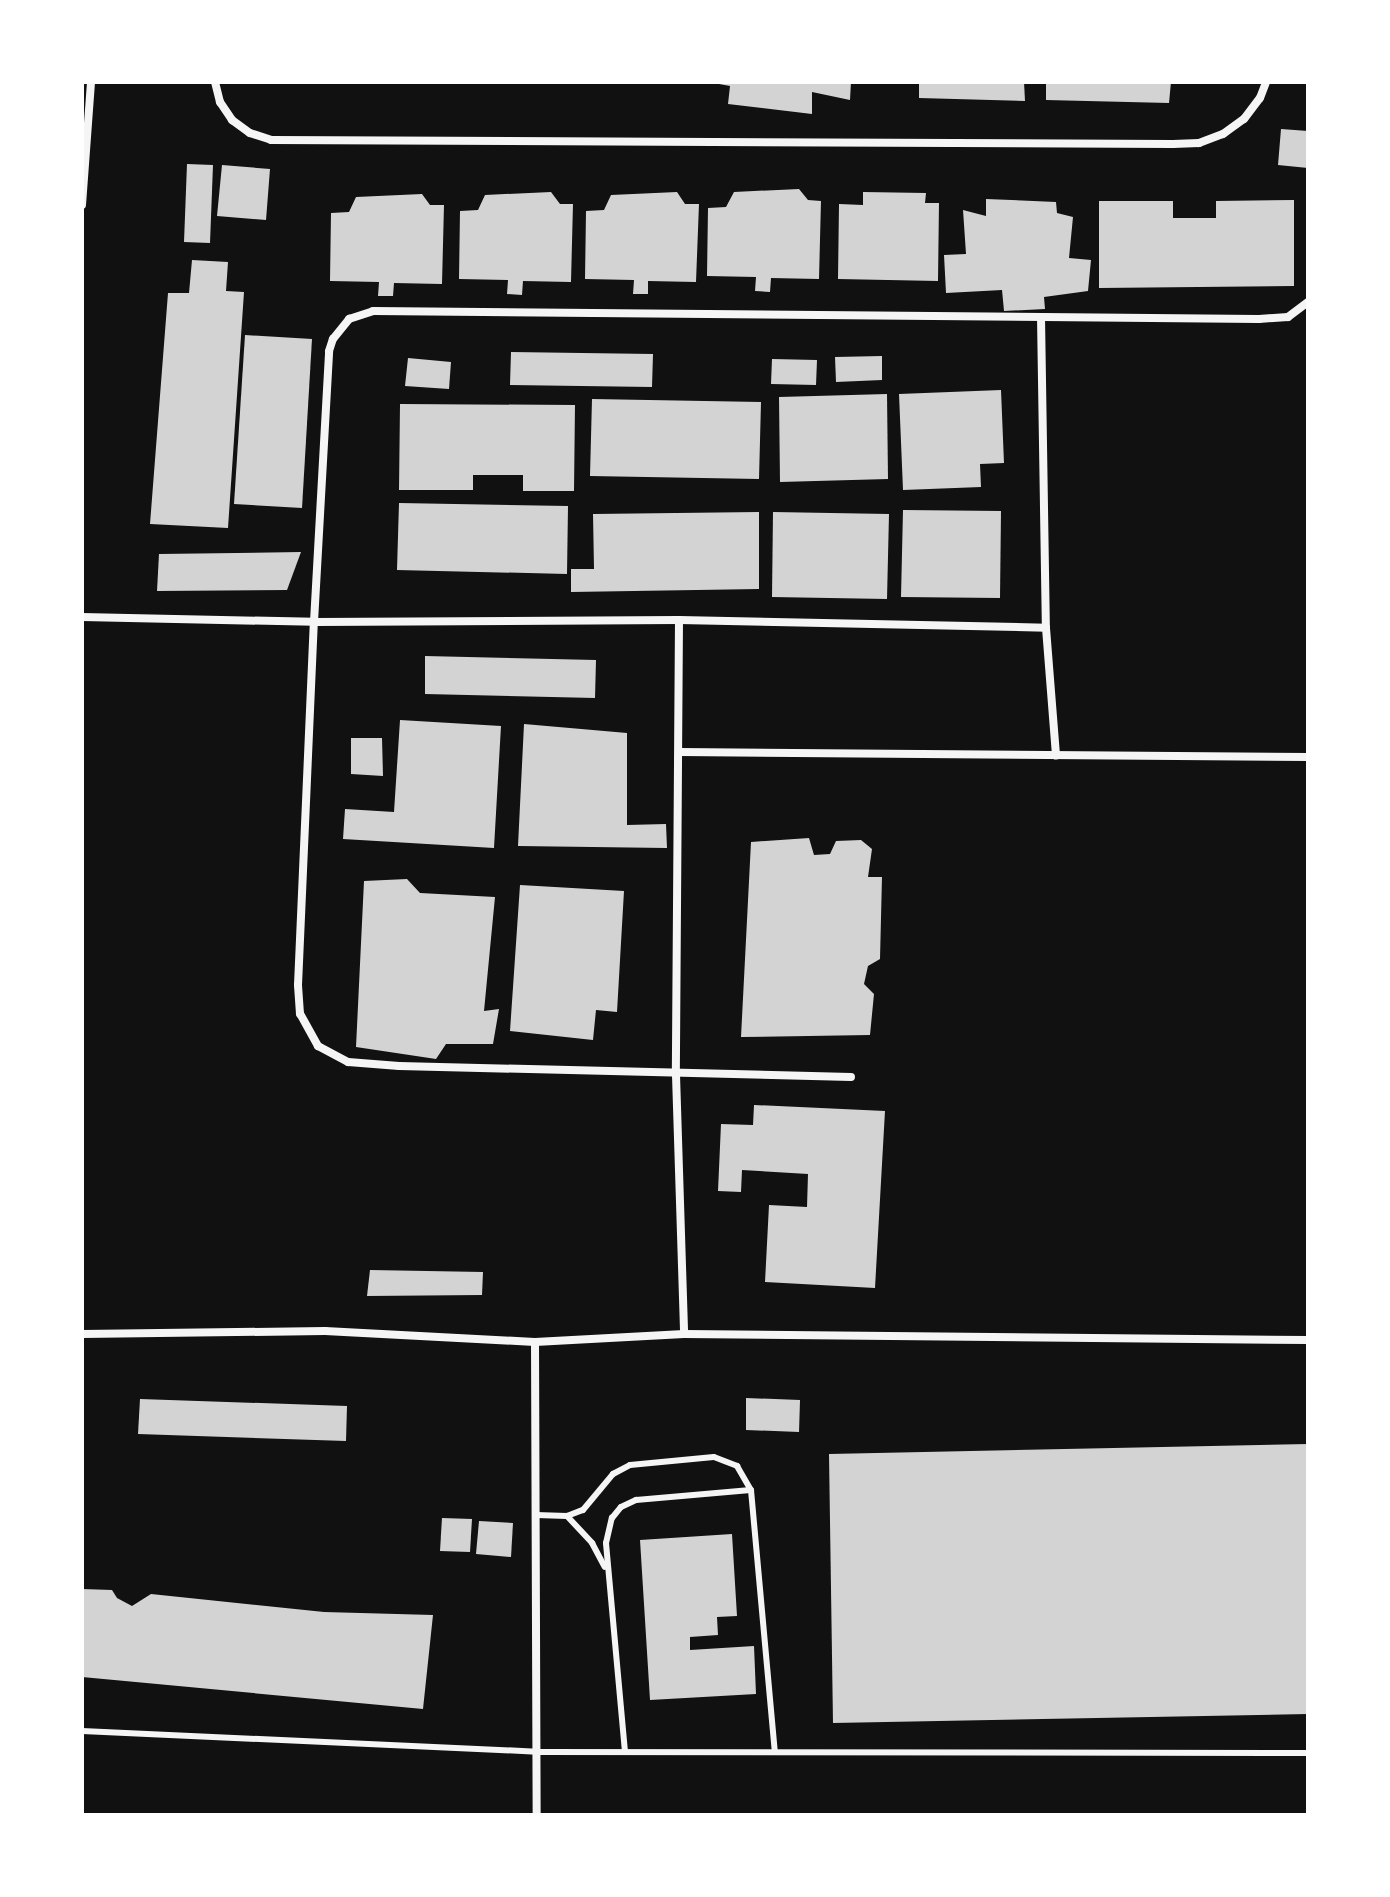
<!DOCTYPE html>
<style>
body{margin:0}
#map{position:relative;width:1390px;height:1897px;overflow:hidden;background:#111;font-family:"Asap Condensed",sans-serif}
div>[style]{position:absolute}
.building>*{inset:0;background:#d3d3d3}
.service>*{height:6px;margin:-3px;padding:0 3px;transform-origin:3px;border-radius:3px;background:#f5f5f5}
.minor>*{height:8px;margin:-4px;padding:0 4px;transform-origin:4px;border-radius:4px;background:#f5f5f5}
span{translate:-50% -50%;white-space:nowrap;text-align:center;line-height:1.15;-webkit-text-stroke:7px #fff;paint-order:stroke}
.frame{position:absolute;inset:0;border:84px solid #fff;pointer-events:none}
</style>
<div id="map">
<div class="building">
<i style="clip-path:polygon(708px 82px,851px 82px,850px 100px,812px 92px,812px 114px,728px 104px,730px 86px)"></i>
<i style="clip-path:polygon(919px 82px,1024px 82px,1025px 101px,919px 98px)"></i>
<i style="clip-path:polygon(1046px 82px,1171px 82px,1169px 103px,1046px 100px)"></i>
<i style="clip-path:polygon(1281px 129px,1308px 131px,1308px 168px,1278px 165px)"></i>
<i style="clip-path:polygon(187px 164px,213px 165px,210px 243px,184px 242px)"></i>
<i style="clip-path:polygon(222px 165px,270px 169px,266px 220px,217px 216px)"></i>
<i style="clip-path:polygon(799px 189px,808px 200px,821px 201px,819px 279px,771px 278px,770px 292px,755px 291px,756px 277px,707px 276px,708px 208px,726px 207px,734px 192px)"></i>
<i style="clip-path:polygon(551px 192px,560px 204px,573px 204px,571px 282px,523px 281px,522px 295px,507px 294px,508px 280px,459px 279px,460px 211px,478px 210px,485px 195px)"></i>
<i style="clip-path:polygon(677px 192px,685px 204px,699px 204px,696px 282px,648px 281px,648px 294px,633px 294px,634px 280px,585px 279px,586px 211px,604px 210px,611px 195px)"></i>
<i style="clip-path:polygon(863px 192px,926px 193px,925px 203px,939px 203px,938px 281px,838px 279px,839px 204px,863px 205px)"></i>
<i style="clip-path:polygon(422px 194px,430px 205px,444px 205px,442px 284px,394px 283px,393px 296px,378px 296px,379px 282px,330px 281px,331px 213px,349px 212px,356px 197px)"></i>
<i style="clip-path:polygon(986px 199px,1056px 202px,1057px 213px,1073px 217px,1069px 258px,1091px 260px,1088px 291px,1044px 297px,1045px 309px,1004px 311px,1002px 290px,946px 293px,944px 255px,966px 254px,963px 210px,986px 216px)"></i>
<i style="clip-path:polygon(1294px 200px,1294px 286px,1099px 288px,1099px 201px,1173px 201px,1173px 218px,1216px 218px,1216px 201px)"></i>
<i style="clip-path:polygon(192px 260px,228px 262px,226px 291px,244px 292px,228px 528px,150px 524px,168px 293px,189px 293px)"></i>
<i style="clip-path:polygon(245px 335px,312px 339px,302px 508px,234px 504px)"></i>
<i style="clip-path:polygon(511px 352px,653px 354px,652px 387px,510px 385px)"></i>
<i style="clip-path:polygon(882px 356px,882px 380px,836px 382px,835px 357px)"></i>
<i style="clip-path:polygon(408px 358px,451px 362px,449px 389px,405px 386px)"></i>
<i style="clip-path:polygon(772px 359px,817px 360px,816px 385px,771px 384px)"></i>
<i style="clip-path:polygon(1001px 390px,1004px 463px,980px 464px,981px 487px,903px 490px,899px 394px)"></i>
<i style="clip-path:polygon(887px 394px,888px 479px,780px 482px,779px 397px)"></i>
<i style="clip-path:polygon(592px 399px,761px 402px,759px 479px,590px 476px)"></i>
<i style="clip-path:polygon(400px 404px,575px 405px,574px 491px,523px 491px,523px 475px,473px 475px,473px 490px,399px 490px)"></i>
<i style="clip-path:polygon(399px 503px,568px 506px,567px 574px,397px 570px)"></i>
<i style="clip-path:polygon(903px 510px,1001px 511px,1000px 598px,901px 597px)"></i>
<i style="clip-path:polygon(759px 512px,759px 589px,571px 592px,571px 569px,594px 569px,593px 514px)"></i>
<i style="clip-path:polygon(773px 512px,889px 514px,887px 599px,772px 597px)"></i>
<i style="clip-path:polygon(301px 552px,287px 590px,157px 591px,159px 554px)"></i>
<i style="clip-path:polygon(425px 656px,596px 660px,595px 698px,425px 694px)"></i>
<i style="clip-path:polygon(400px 720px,501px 726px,494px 848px,343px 839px,345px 809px,394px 812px)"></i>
<i style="clip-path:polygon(524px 724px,627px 733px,627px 825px,666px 824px,667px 848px,518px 846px)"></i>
<i style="clip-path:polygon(351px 738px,382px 738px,383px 776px,351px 774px)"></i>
<i style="clip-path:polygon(809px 838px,814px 855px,830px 854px,836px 841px,861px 840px,872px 849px,868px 877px,882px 877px,880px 959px,868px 966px,864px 984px,874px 994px,870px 1035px,741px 1037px,751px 842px)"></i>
<i style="clip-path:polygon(407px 879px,420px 893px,495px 897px,484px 1011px,499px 1009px,493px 1044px,446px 1044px,436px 1059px,356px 1047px,364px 881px)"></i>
<i style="clip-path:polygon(520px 885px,624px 891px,617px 1012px,596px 1010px,593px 1040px,510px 1031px)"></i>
<i style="clip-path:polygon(754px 1105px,885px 1111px,875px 1288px,765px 1282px,769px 1205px,807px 1207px,808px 1174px,742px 1170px,741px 1192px,718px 1191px,721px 1124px,753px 1125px)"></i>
<i style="clip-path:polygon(370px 1270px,483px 1272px,482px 1295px,367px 1296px)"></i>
<i style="clip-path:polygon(746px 1398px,800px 1400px,799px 1432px,746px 1430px)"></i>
<i style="clip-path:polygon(140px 1399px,347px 1406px,346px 1441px,138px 1434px)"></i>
<i style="clip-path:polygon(1308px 1444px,1308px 1714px,833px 1723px,829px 1454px)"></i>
<i style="clip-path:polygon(442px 1518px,472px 1519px,470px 1552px,440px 1551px)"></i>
<i style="clip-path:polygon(479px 1521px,513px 1523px,511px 1557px,476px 1554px)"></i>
<i style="clip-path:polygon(732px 1534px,737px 1616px,717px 1617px,718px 1635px,690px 1637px,690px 1650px,754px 1646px,756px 1694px,650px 1700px,640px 1540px)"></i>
<i style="clip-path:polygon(82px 1589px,112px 1590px,117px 1598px,132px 1606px,151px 1594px,324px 1612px,433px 1615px,423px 1709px,82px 1677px)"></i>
</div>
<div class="service">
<i style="left:536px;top:1515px;width:31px;rotate:2deg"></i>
<i style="left:567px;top:1516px;width:17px;rotate:-21deg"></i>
<i style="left:583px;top:1510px;width:47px;rotate:-50.2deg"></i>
<i style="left:613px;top:1474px;width:19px;rotate:-28deg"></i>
<i style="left:630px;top:1465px;width:84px;rotate:-5.4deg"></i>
<i style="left:714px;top:1457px;width:25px;rotate:21deg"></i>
<i style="left:737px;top:1466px;width:28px;rotate:60deg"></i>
<i style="left:751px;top:1490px;width:263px;rotate:84.8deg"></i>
<i style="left:567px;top:1516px;width:37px;rotate:47deg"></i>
<i style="left:592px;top:1543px;width:27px;rotate:62deg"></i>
<i style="left:82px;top:1731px;width:455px;rotate:2.6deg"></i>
<i style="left:537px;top:1752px;width:771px;rotate:0.07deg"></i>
<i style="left:625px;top:1752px;width:210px;rotate:-95.2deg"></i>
<i style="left:606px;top:1543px;width:26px;rotate:-77deg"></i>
<i style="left:612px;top:1518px;width:14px;rotate:-51deg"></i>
<i style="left:621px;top:1507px;width:17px;rotate:-25deg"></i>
<i style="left:636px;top:1500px;width:115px;rotate:-5deg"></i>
</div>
<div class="minor">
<i style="left:215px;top:82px;width:21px;rotate:76deg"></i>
<i style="left:220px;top:102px;width:22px;rotate:56deg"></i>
<i style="left:232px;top:120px;width:22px;rotate:36deg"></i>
<i style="left:250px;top:133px;width:22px;rotate:18deg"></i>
<i style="left:271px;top:140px;width:902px;rotate:0.25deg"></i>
<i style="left:1173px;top:144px;width:26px;rotate:-2deg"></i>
<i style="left:1199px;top:143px;width:26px;rotate:-21deg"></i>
<i style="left:1223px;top:134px;width:26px;rotate:-36deg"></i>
<i style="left:1244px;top:119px;width:26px;rotate:-53deg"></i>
<i style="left:1260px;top:98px;width:17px;rotate:-69deg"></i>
<i style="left:82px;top:205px;width:123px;rotate:-85.8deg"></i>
<i style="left:1041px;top:317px;width:311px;rotate:89.1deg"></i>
<i style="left:1046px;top:628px;width:128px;rotate:85.5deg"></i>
<i style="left:82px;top:617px;width:232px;rotate:1.2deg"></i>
<i style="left:314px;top:622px;width:365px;rotate:-0.3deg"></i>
<i style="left:679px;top:620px;width:367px;rotate:1.2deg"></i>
<i style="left:679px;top:620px;width:455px;rotate:90.4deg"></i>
<i style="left:676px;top:1075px;width:259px;rotate:88.2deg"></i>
<i style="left:680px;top:752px;width:628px;rotate:0.46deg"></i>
<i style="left:851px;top:1077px;width:452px;rotate:-178.6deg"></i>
<i style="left:399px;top:1066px;width:51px;rotate:-175.5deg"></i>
<i style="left:348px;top:1062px;width:34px;rotate:-152deg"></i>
<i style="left:318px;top:1046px;width:37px;rotate:-119deg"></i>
<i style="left:300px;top:1014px;width:29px;rotate:-94deg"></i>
<i style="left:298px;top:985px;width:363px;rotate:-87.5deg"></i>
<i style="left:314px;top:622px;width:271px;rotate:-86.8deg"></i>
<i style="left:329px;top:351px;width:13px;rotate:-72deg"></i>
<i style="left:333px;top:339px;width:26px;rotate:-51deg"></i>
<i style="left:349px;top:319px;width:25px;rotate:-18deg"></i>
<i style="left:373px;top:311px;width:886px;rotate:0.52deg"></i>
<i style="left:1259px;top:319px;width:29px;rotate:-4deg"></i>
<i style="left:1288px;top:317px;width:25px;rotate:-37deg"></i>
<i style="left:82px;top:1334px;width:243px;rotate:-0.7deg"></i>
<i style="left:325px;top:1331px;width:210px;rotate:3deg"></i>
<i style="left:535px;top:1342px;width:149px;rotate:-3.1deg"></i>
<i style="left:684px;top:1334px;width:624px;rotate:0.55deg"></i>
<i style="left:535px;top:1342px;width:473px;rotate:89.8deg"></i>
</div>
<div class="frame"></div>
</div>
